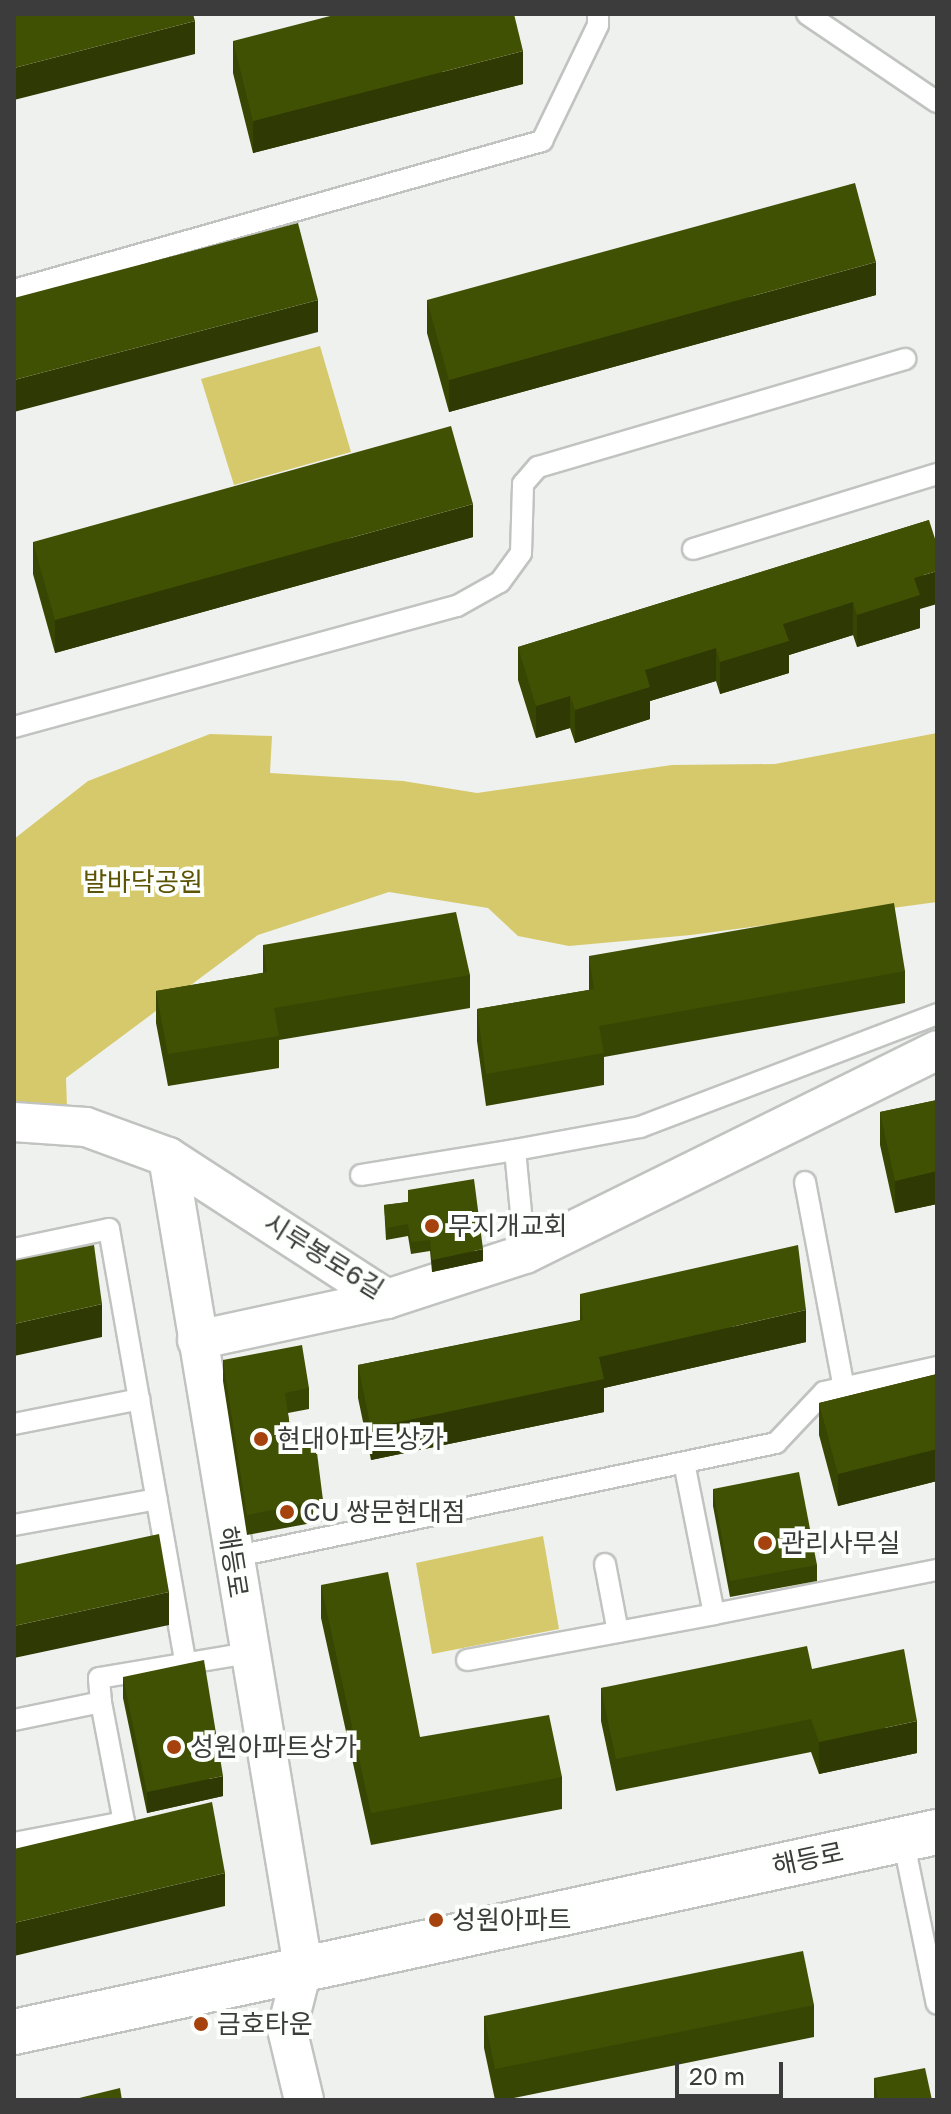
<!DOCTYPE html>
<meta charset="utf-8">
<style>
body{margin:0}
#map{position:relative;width:951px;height:2114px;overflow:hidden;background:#eff1ee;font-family:"Golos Text","Noto Sans KR",sans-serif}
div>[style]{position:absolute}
.green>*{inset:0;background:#d5c96c}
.roads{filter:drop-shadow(2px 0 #c0c3c0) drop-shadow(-2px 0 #c0c3c0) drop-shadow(0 2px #c0c3c0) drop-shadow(0 -2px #c0c3c0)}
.lane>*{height:20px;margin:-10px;padding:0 10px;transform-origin:10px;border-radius:10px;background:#fff}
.street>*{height:38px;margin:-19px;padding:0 19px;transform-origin:19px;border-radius:19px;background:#fff}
.secondary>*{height:44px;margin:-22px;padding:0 22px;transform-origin:22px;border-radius:22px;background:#fff}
.wall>*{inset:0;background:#384603}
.shaded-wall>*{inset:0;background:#2e3903}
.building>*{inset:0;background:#415104}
.dots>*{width:22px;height:22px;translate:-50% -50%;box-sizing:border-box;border:4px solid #fcfffc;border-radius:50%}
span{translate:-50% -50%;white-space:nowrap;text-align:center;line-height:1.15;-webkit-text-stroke:8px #fcfffc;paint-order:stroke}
.park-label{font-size:26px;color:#5c5304}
.poi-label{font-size:26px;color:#3b3c3b}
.left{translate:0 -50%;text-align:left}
.street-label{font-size:26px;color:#3b3c3b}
.frame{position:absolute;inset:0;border:16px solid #3b3c3b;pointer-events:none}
.scale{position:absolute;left:675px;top:2062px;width:108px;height:36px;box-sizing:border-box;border:4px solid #3b3c3b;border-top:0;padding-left:10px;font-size:24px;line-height:28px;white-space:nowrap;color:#3b3c3b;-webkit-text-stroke:6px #fcfffc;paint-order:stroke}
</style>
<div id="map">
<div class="green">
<i style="clip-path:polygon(320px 346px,351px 452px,234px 485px,201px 379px)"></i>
<i style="clip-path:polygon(937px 733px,937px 902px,691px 935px,569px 946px,518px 936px,488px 908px,389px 892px,258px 935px,66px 1078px,67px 1107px,14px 1107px,14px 839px,88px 781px,210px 734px,272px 736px,270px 773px,403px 781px,477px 793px,672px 765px,775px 764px)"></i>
<i style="clip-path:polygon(543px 1536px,559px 1629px,432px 1654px,416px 1563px)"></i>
</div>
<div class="roads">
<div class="lane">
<i style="left:807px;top:14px;width:157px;rotate:34.1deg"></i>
<i style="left:14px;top:290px;width:549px;rotate:-15.76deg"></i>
<i style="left:542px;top:141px;width:129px;rotate:-64.2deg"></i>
<i style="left:598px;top:25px;width:11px;rotate:-90deg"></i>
<i style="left:693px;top:549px;width:255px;rotate:-17.1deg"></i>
<i style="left:14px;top:727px;width:459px;rotate:-15.3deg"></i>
<i style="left:457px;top:606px;width:49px;rotate:-29.2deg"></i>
<i style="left:500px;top:582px;width:36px;rotate:-54deg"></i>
<i style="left:521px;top:553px;width:69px;rotate:-88.3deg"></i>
<i style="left:523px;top:484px;width:23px;rotate:-49deg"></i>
<i style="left:538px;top:467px;width:383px;rotate:-16.4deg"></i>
<i style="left:361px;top:1175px;width:156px;rotate:-9.2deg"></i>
<i style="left:805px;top:1182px;width:210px;rotate:79.3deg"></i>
<i style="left:14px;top:1249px;width:97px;rotate:-11.9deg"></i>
<i style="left:109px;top:1229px;width:442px;rotate:80deg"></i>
<i style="left:525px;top:1254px;width:104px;rotate:-95.5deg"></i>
<i style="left:515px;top:1150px;width:127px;rotate:-10.4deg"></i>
<i style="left:640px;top:1127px;width:318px;rotate:-20.8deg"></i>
<i style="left:14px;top:1424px;width:128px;rotate:-11.2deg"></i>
<i style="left:14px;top:1525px;width:145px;rotate:-10.3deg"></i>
<i style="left:233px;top:1557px;width:555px;rotate:-11.86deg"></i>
<i style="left:776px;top:1443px;width:70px;rotate:-46.7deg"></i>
<i style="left:824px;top:1392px;width:116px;rotate:-12.5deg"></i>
<i style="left:605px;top:1564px;width:69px;rotate:79.2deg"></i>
<i style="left:714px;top:1614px;width:227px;rotate:-11.2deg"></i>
<i style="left:467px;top:1660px;width:251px;rotate:-10.5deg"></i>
<i style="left:714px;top:1614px;width:154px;rotate:-101.2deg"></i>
<i style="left:14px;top:1720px;width:89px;rotate:-11.7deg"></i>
<i style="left:101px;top:1702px;width:24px;rotate:-95deg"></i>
<i style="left:99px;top:1678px;width:151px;rotate:-9.5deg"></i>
<i style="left:903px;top:1839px;width:168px;rotate:78.4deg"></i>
<i style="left:14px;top:1843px;width:112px;rotate:-10.8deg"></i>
<i style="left:124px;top:1822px;width:122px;rotate:-100.9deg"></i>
</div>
<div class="street">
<i style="left:14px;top:1122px;width:72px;rotate:4deg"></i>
<i style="left:86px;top:1127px;width:87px;rotate:20.1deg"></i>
<i style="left:168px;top:1157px;width:261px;rotate:33deg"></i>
<i style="left:387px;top:1299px;width:145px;rotate:-18.1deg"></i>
<i style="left:525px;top:1254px;width:460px;rotate:-26.3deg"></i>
<i style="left:168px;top:1157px;width:820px;rotate:80.53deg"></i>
<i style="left:303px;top:1966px;width:65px;rotate:104.3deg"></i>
<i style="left:287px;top:2029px;width:73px;rotate:76.5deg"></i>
<i style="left:197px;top:1340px;width:194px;rotate:-12.2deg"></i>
</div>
<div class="secondary">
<i style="left:14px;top:2032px;width:944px;rotate:-12.23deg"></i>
</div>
</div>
<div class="wall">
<i style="clip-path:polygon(233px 41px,523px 84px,253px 153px,233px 73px)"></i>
<i style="clip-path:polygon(876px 295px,449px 412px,427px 333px,427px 300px)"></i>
<i style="clip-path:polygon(929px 520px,920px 609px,920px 628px,857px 647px,853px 635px,789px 655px,789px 673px,720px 694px,716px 681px,650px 701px,650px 719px,575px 743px,570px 728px,536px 738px,518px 680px,518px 647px)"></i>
<i style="clip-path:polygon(473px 537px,55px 653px,33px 574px,33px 542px)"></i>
<i style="clip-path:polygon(263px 945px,470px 975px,470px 1008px,279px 1040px,279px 1068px,168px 1086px,156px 1023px,156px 991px,263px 973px)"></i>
<i style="clip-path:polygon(589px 956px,905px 971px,905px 1003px,604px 1057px,604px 1085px,486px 1106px,477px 1041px,477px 1009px,589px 990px)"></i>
<i style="clip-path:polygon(937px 1100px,937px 1204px,895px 1213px,880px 1145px,880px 1112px)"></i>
<i style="clip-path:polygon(408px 1190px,483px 1261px,432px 1272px,430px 1251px,411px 1254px,408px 1236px,386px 1240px,384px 1205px,408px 1202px)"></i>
<i style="clip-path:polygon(580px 1294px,806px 1342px,604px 1388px,604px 1412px,371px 1460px,358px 1398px,358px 1365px,580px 1320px)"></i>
<i style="clip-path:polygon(223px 1360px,309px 1388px,309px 1409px,288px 1413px,293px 1449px,323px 1500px,323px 1521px,247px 1535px,223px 1381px)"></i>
<i style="clip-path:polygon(937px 1374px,937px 1481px,838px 1506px,819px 1435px,819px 1403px)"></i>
<i style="clip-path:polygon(713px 1489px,817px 1565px,817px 1581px,730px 1597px,713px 1506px)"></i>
<i style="clip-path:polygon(321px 1585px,420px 1737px,562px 1777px,562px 1809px,371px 1845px,321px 1618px)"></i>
<i style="clip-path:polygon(812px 1669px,917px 1753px,819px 1774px,811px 1752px,616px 1791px,601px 1721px,601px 1688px)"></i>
<i style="clip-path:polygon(123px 1677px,223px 1796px,147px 1813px,123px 1698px)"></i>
<i style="clip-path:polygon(814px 2005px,814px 2037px,504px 2100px,495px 2100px,484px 2048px,484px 2016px)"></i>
<i style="clip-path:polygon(874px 2078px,932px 2100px,874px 2100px)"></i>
</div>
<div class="shaded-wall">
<i style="clip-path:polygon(195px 21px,195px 54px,14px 100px,14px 68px)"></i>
<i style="clip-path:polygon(523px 51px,523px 84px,253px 153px,253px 121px)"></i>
<i style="clip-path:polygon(876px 262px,876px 295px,449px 412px,449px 380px)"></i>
<i style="clip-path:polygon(318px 300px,318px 332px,14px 412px,14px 380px)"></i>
<i style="clip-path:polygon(473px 504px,473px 537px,55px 653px,55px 620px)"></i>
<i style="clip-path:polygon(937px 571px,937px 604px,920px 609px,920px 628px,857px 647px,857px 615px,914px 578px)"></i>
<i style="clip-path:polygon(853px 602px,853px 635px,789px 655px,789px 673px,720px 694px,720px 662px,783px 624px)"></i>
<i style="clip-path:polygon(716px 648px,716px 681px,650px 701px,650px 719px,575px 743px,575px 710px,645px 670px)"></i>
<i style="clip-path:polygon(570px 696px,570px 728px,536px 738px,536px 706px)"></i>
<i style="clip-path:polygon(937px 1171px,937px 1204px,895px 1213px,895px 1181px)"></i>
<i style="clip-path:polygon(483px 1249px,483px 1261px,432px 1272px,432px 1260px)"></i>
<i style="clip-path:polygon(102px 1304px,102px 1337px,14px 1356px,14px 1324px)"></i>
<i style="clip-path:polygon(806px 1310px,806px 1342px,604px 1388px,604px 1412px,371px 1460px,371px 1428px,599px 1357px)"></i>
<i style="clip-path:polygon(937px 1449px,937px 1481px,838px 1506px,838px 1474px)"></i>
<i style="clip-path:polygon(169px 1592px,169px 1625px,14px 1658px,14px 1626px)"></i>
<i style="clip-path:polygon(917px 1721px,917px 1753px,819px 1774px,819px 1742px)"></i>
<i style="clip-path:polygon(223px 1776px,223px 1796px,147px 1813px,147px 1792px)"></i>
<i style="clip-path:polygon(225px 1873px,225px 1906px,14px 1956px,14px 1923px)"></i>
</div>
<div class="building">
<i style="clip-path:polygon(14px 14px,193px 14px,195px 21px,14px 68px)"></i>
<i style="clip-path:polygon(338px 14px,514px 14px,523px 51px,253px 121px,233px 41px)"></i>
<i style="clip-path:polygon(855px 183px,876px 262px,449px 380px,427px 300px)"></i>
<i style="clip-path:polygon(298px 223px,318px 300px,14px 380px,14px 298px)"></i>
<i style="clip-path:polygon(451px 426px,473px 504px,55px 620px,33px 542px)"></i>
<i style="clip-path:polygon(929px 520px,937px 545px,937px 571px,914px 578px,920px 595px,857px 615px,853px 602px,783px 624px,789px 641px,720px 662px,716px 648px,645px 670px,650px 687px,575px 710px,570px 696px,536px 706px,518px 647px)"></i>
<i style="clip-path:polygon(894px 903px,905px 971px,599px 1026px,604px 1053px,486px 1074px,477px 1009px,594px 989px,589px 956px)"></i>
<i style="clip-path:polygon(456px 912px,470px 975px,274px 1008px,279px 1036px,168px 1054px,156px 991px,267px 972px,263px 945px)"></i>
<i style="clip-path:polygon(937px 1100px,937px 1171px,895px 1181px,880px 1112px)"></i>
<i style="clip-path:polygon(474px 1179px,483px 1249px,432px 1260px,430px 1240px,411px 1242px,408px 1224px,386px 1228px,384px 1205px,408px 1202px,408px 1190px)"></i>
<i style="clip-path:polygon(94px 1245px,102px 1304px,14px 1324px,14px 1261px)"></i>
<i style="clip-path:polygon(798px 1245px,806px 1310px,599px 1357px,604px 1379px,371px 1428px,358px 1365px,583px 1320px,580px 1294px)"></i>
<i style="clip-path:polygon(302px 1345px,309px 1388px,285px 1393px,293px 1449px,316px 1445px,323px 1500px,247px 1515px,223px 1360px)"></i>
<i style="clip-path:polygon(937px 1374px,937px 1449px,838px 1474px,819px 1403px)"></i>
<i style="clip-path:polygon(799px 1472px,817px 1565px,730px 1581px,713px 1489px)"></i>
<i style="clip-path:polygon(159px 1534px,169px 1592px,14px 1626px,14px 1565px)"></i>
<i style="clip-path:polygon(388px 1572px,420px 1737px,549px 1715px,562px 1777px,371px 1813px,321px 1585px)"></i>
<i style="clip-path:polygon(807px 1646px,812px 1669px,904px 1649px,917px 1721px,819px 1742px,811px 1719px,616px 1759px,601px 1688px)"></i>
<i style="clip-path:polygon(204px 1660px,223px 1776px,147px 1792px,123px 1677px)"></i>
<i style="clip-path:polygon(212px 1802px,225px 1873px,14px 1923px,14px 1849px)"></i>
<i style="clip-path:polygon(803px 1951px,814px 2005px,495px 2069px,484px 2016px)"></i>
<i style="clip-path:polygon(925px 2068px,932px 2100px,878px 2100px,874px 2078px)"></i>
<i style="clip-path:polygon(120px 2088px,122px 2100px,71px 2100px)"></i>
</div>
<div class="dots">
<i style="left:432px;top:1226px;background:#a6420d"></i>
<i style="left:261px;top:1439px;background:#a6420d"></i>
<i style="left:287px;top:1512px;background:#a6420d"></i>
<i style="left:765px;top:1543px;background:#a6420d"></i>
<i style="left:174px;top:1747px;background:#a6420d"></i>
<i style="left:436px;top:1920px;background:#a6420d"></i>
<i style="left:201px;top:2024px;background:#a6420d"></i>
</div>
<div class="park-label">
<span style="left:143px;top:882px">발바닥공원</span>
</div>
<div class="poi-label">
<span class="left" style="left:448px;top:1226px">무지개교회</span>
<span class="left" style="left:277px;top:1439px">현대아파트상가</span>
<span class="left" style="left:303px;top:1512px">CU 쌍문현대점</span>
<span class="left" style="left:781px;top:1543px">관리사무실</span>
<span class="left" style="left:190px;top:1747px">성원아파트상가</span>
<span class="left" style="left:452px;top:1920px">성원아파트</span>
<span class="left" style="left:217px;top:2024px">금호타운</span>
</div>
<div class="street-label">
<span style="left:324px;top:1256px;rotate:32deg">시루봉로6길</span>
<span style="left:233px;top:1562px;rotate:81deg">해등로</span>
<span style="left:808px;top:1859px;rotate:-12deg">해등로</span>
</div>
<div class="frame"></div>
<div class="scale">20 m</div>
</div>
